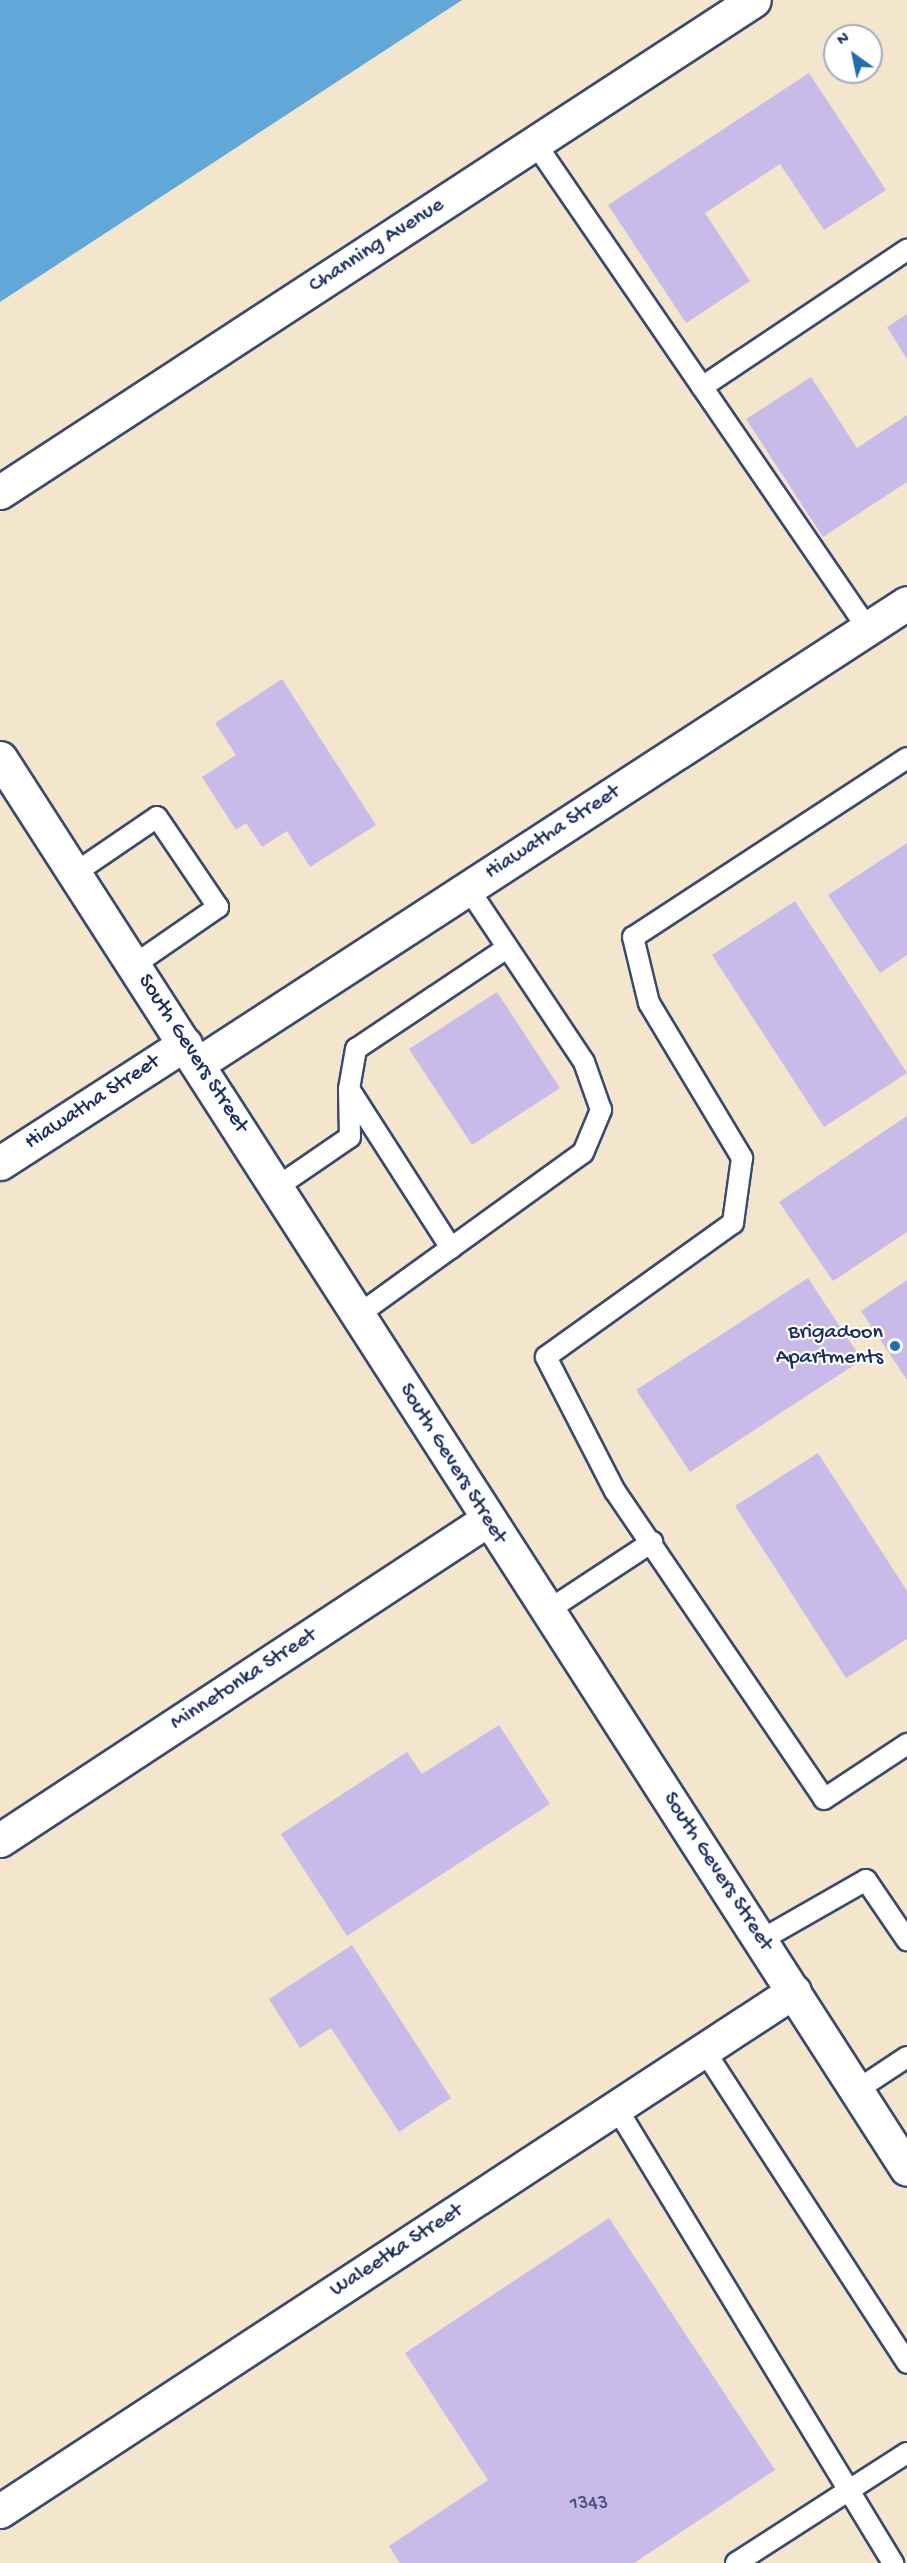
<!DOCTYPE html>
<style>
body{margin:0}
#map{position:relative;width:907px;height:2563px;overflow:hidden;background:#f3e6cd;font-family:"Gochi Hand",sans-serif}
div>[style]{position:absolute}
.water>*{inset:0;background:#61a7d7}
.building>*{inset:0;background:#c8bbe9}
.roads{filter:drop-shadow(2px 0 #3b4a6f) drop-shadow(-2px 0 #3b4a6f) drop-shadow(0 2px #3b4a6f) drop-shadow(0 -2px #3b4a6f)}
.service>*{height:20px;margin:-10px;padding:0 10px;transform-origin:10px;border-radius:10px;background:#fff}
.minor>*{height:33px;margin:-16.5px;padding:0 16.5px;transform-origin:16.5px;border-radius:16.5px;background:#fff}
.tertiary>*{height:33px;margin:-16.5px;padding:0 16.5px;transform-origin:16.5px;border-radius:16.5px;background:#fff}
.dots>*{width:16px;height:16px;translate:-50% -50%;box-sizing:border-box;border:3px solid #fff;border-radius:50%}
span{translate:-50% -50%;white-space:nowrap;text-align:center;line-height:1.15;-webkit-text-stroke:4.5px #fff;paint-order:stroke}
.number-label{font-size:20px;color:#465281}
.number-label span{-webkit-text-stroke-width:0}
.street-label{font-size:22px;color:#1b2f5e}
.poi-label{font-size:22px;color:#1b2f5e}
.right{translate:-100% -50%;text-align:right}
.north{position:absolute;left:823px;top:24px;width:60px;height:60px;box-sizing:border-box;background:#fff;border:2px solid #a4acbf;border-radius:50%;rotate:327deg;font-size:16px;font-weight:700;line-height:24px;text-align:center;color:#1b2f5e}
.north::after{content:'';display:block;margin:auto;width:21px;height:27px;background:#1f6fb2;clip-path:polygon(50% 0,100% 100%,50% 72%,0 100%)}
</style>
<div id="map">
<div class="water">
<i style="clip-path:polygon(0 0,462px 0,0 302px)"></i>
</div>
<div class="building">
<i style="clip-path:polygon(809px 73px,886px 190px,824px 230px,780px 164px,705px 213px,750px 281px,686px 323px,608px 205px)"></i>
<i style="clip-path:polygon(907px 314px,907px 359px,887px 327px)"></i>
<i style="clip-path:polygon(811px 377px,857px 448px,907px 415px,907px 482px,823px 537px,746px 419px)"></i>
<i style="clip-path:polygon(282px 679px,376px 825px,310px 867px,287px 831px,262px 847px,246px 823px,236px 830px,202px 777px,236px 755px,215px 723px)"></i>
<i style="clip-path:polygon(907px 843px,907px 955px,880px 973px,828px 895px)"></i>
<i style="clip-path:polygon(795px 901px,907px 1073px,824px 1127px,712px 955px)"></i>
<i style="clip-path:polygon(497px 992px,560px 1088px,472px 1145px,409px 1049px)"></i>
<i style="clip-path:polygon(907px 1116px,907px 1232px,833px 1281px,779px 1202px)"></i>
<i style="clip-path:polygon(808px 1278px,862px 1360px,690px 1472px,636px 1390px)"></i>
<i style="clip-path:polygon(907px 1280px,907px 1380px,861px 1311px)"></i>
<i style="clip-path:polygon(818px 1453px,907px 1591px,907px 1639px,846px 1678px,735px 1506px)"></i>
<i style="clip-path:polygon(499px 1725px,550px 1804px,347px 1936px,281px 1834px,407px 1752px,422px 1774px)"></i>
<i style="clip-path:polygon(352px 1945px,451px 2098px,399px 2132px,331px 2028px,300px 2048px,269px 1999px)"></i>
<i style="clip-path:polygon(609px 2218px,775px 2470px,634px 2563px,400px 2563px,389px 2546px,488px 2480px,405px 2353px)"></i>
</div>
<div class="roads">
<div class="service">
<i style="left:535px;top:143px;width:589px;rotate:55.58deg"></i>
<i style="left:702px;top:387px;width:247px;rotate:-33.8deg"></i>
<i style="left:907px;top:758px;width:327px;rotate:146.8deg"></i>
<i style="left:633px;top:937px;width:68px;rotate:76.4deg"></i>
<i style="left:649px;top:1003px;width:181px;rotate:59deg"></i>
<i style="left:742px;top:1158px;width:66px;rotate:97.9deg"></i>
<i style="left:733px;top:1223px;width:230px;rotate:144.4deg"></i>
<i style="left:546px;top:1357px;width:151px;rotate:62.8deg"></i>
<i style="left:615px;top:1491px;width:372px;rotate:55.8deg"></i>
<i style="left:824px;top:1799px;width:100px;rotate:-33.5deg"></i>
<i style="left:75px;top:873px;width:99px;rotate:-34.3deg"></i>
<i style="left:157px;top:817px;width:109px;rotate:55.9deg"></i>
<i style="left:218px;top:907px;width:102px;rotate:145.4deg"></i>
<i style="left:349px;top:1089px;width:189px;rotate:57.3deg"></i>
<i style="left:277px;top:1187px;width:88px;rotate:-34.4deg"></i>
<i style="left:350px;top:1137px;width:48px;rotate:-91.2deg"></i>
<i style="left:349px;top:1089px;width:41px;rotate:-80.1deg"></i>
<i style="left:356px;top:1049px;width:182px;rotate:-33.8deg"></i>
<i style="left:358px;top:1315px;width:277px;rotate:-35.8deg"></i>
<i style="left:583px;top:1153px;width:47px;rotate:-67.3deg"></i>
<i style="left:601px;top:1110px;width:51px;rotate:-109.5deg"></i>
<i style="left:584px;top:1062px;width:209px;rotate:-123.7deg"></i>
<i style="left:547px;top:1611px;width:126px;rotate:-33.3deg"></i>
<i style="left:761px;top:1940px;width:121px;rotate:-29.7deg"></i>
<i style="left:866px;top:1880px;width:73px;rotate:55.7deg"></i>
<i style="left:704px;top:2050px;width:373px;rotate:57deg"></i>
<i style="left:857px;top:2090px;width:60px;rotate:-33.4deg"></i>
<i style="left:616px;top:2107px;width:534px;rotate:58.72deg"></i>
<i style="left:736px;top:2563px;width:203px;rotate:-32.8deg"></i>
</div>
<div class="minor">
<i style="left:0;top:492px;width:900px;rotate:-33.13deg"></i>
<i style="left:199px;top:1063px;width:844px;rotate:-33.01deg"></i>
<i style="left:0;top:1163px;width:220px;rotate:-32.8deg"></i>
<i style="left:0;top:1840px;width:583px;rotate:-33.31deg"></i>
<i style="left:0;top:2511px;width:949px;rotate:-33.22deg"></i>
</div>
<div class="tertiary">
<i style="left:0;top:758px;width:1677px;rotate:57.27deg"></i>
</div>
</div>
<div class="dots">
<i style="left:895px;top:1346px;background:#1f6fb2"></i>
</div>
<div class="number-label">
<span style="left:589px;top:2504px">1343</span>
</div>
<div class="street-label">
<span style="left:377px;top:246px;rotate:-33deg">Channing Avenue</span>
<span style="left:553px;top:833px;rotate:-33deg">Hiawatha Street</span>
<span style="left:192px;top:1054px;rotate:57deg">South Gevers Street</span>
<span style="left:93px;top:1103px;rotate:-33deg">Hiawatha Street</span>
<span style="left:452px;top:1464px;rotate:58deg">South Gevers Street</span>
<span style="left:244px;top:1680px;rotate:-33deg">Minnetonka Street</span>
<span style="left:717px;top:1872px;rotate:57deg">South Gevers Street</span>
<span style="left:397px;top:2251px;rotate:-33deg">Waleetka Street</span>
</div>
<div class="poi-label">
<span class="right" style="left:883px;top:1346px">Brigadoon<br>Apartments</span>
</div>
<div class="north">N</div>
</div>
